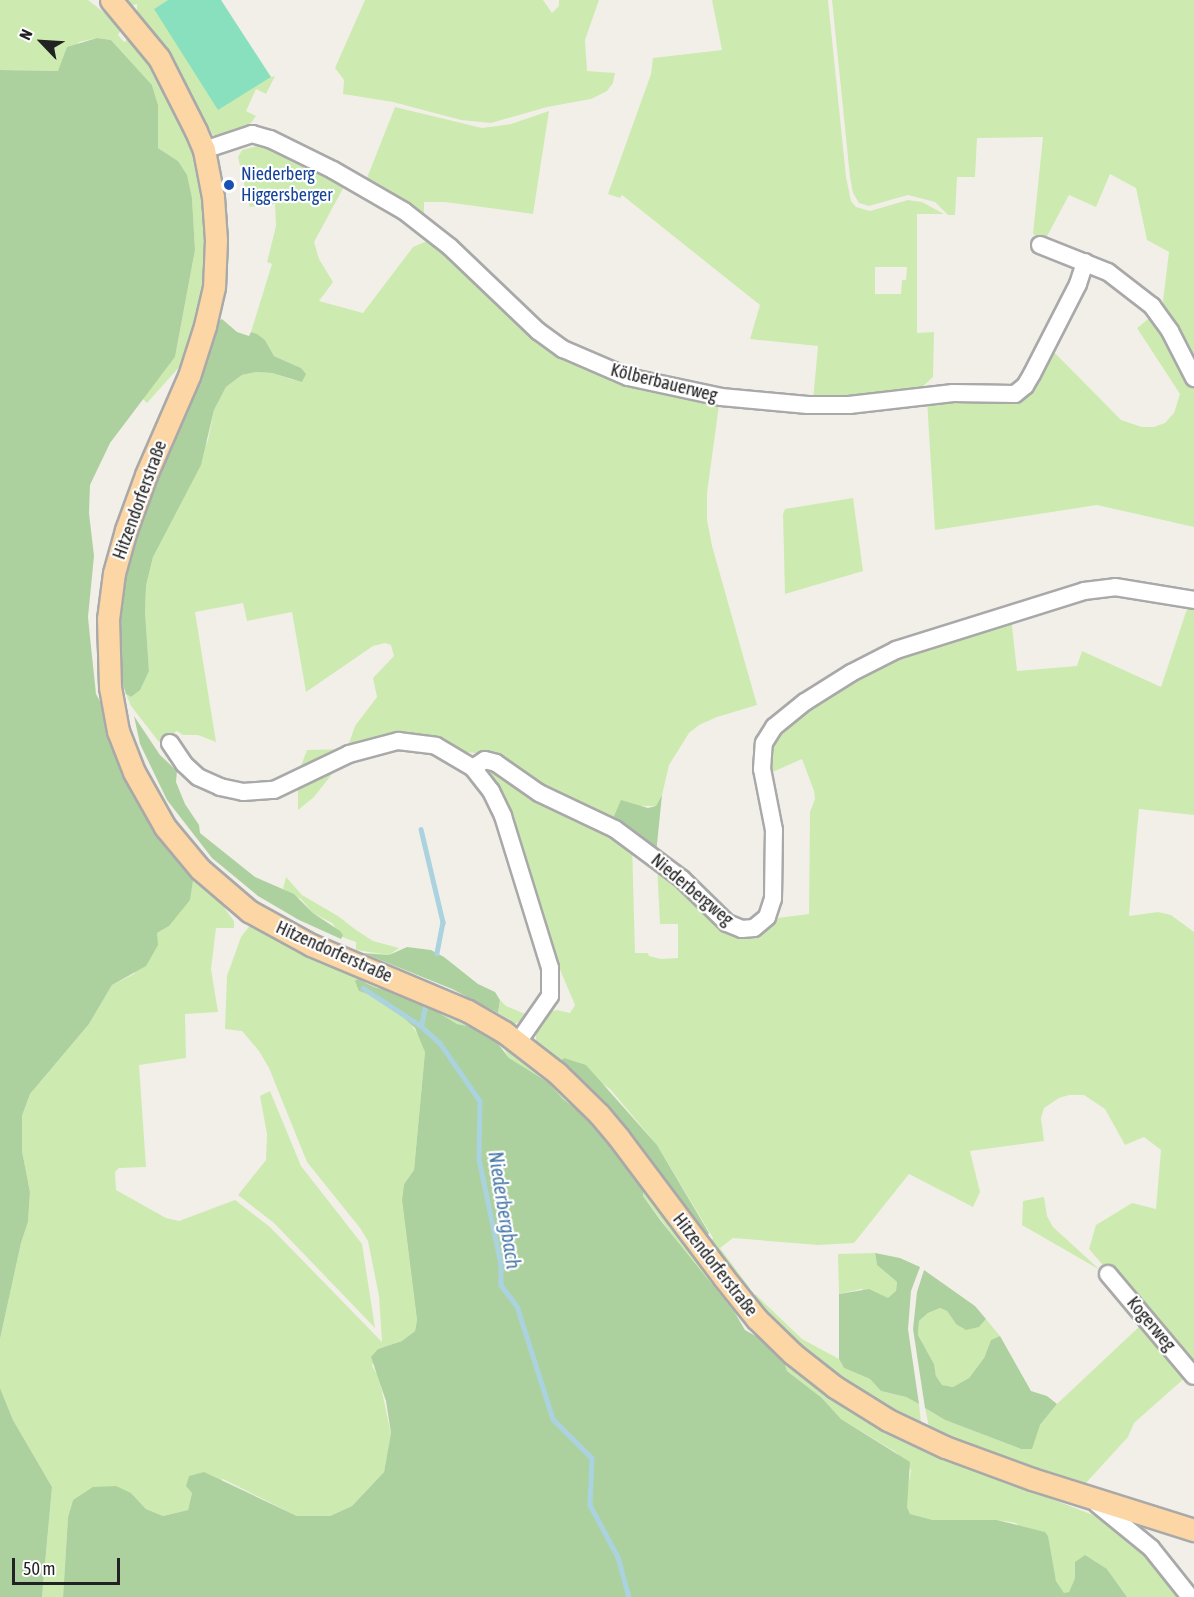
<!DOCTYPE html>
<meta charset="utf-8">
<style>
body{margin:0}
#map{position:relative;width:1194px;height:1597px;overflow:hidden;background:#f2efe9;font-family:"Asap Condensed",sans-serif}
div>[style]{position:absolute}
.grass>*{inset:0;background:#cdebb0}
.forest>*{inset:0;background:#add19e}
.pitch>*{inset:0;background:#88e0be}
.stream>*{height:4.5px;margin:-2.25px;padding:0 2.25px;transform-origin:2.25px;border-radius:2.25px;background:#aad3df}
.roads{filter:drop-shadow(2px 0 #a9a9a9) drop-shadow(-2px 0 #a9a9a9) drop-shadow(0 2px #a9a9a9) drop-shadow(0 -2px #a9a9a9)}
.minor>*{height:16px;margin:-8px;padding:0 8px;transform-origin:8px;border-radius:8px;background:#fff}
.major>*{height:21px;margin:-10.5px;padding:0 10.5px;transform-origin:10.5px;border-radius:10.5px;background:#fcd6a4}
.dots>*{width:16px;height:16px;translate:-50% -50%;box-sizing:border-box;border:3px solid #fff;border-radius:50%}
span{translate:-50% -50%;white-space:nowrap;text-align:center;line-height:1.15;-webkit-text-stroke:4.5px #fff;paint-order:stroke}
.transit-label{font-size:18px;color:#164399}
.left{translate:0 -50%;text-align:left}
.street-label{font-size:18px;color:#222}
.water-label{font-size:20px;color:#4a7aab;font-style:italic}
.north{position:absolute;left:12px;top:12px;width:60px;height:60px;-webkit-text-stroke:4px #fff;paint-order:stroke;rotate:295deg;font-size:16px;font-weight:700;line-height:24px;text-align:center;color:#222}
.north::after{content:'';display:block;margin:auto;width:21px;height:27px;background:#222;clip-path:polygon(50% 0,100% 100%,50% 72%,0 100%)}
.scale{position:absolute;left:12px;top:1558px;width:108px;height:27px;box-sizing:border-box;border:3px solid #222;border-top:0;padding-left:8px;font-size:18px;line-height:21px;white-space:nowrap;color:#222;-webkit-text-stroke:4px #fff;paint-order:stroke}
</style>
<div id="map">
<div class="grass">
<i style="clip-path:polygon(0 0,88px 0,120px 25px,122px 28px,118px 35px,124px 42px,132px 37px,152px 62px,189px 134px,205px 198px,208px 240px,202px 306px,182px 364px,147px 403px,143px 399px,175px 357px,195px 250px,192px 198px,178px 161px,158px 148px,158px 105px,152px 85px,111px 40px,97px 38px,79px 42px,58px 71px,0 70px)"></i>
<i style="clip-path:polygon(120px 0,168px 0,154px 9px,271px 77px,275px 76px,266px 94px,256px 89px,246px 111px,256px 116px,251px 123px,220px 137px,213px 135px,173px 60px,137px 13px,137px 4px,128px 7px)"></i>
<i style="clip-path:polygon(365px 0,543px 0,552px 13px,559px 6px,559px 0,599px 0,585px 40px,587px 71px,615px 73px,613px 83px,607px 91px,591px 99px,547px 107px,491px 123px,461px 120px,393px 102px,343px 94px,344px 80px,335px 68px)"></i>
<i style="clip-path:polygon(evenodd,712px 0,828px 0,846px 177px,851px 201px,856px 207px,870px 211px,908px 200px,922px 202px,944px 214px,917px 214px,917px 333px,934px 332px,933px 377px,919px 390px,813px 401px,818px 346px,750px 339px,760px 305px,622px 195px,620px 198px,608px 194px,651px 74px,653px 58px,722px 50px,712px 0,875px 267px,907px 267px,906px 280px,902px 280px,901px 294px,875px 294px,875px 267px)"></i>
<i style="clip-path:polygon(832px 0,1194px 0,1194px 367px,1162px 309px,1169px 252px,1147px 240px,1136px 188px,1110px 174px,1096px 207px,1069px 195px,1045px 240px,1033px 234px,1043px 137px,977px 138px,975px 177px,957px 177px,955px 215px,948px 215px,935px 202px,908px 195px,869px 206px,859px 203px,853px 193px,850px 177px)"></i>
<i style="clip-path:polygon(395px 107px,482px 128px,511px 124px,549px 111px,533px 214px,445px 202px,424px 202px,424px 221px,365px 183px)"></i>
<i style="clip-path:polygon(264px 144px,346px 183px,314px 242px,319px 259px,333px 282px,319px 301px,363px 313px,413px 247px,432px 239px,534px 335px,719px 405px,707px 493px,707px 520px,712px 546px,757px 705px,717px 717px,699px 725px,689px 733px,669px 765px,662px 795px,656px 806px,638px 806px,617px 825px,562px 800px,488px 754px,464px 752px,425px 738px,298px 774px,307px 750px,347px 749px,355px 726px,377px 697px,373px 678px,394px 656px,391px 645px,385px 643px,373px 646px,306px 692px,292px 612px,247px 621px,243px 603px,195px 612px,216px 742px,198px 735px,183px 735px,177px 731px,159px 742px,131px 706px,126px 694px,131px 697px,149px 671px,145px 611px,146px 586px,153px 557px,208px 440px,214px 410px,226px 387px,242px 375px,256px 372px,272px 373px,294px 380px,301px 368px,274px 356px,265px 340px,251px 332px,272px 264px,267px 262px,276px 226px,275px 204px,250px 207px,249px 205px,238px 157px,242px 150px)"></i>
<i style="clip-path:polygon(1152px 316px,1194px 386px,1194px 527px,1097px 505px,935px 530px,927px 400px,1010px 399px,1050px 348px,1121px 420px,1142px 427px,1154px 427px,1165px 423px,1174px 413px,1180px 394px,1137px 328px)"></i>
<i style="clip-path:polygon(853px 498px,863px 571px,785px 594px,783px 514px,785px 509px)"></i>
<i style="clip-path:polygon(1189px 603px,1194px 604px,1194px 815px,1139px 809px,1129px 916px,1158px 912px,1171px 915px,1194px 932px,1194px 1370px,1089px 1249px,1096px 1225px,1132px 1203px,1156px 1209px,1161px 1150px,1144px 1137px,1125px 1145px,1105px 1109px,1084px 1095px,1069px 1095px,1059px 1098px,1044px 1108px,1041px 1118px,1044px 1141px,970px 1151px,980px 1192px,973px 1207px,909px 1174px,854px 1243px,818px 1245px,733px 1238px,720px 1248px,749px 1287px,743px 1287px,710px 1244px,713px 1238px,657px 1145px,610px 1089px,564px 1058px,560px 1061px,536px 1041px,536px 1031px,548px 1012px,557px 1010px,570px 1013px,575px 1005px,550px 946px,489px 770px,632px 843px,635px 953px,648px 953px,649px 956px,661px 959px,678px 958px,678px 924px,660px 924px,657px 865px,722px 925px,809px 914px,810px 812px,815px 799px,814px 791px,802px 759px,768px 774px,767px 759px,777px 730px,874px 665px,1011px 617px,1017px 671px,1077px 666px,1082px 651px,1161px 687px)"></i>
<i style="clip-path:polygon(339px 765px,314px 797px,298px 810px,298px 786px)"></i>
<i style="clip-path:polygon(194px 874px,211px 890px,234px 921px,234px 928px,216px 928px,211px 969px,218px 1012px,185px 1014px,186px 1058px,139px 1065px,146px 1167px,119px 1168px,115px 1172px,116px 1190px,166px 1218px,179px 1221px,235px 1200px,270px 1227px,382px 1342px,379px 1296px,368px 1241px,360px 1228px,307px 1162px,269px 1068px,259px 1051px,242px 1031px,225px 1029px,227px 976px,241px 937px,251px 924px,443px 1006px,538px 1066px,606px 1133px,563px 1099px,549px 1083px,518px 1065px,509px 1058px,504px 1049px,477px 1028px,457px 1024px,426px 1004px,381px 987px,374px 987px,366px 981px,359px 991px,384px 1000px,408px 1020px,423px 1042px,425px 1052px,414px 1170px,404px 1184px,402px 1200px,417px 1320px,415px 1331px,402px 1341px,378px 1349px,372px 1366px,379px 1377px,391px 1434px,384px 1472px,352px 1506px,330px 1516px,297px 1516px,223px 1479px,192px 1493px,188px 1510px,163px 1516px,146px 1509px,131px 1493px,73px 1500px,68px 1517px,63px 1597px,42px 1597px,52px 1487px,13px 1420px,0 1388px,0 1339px,21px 1243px,28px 1222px,30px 1192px,22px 1151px,22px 1116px,30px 1094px,89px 1024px,112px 985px,134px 974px,157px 933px,169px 926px)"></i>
<i style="clip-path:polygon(286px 877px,302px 895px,338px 916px,356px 930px,373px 941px,399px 948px,389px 955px,356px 950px,356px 942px,342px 937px,332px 923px,313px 913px,301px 899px,283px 889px)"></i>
<i style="clip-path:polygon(500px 1000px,506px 1006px,530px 1016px,515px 1024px,498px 1013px)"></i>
<i style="clip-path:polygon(270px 1091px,301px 1166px,362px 1244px,375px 1328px,274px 1223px,238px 1195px,266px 1160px,267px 1134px,260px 1096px)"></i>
<i style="clip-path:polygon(644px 1183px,718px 1282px,735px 1313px,710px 1285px,643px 1196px)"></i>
<i style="clip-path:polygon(1044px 1197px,1047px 1216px,1053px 1227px,1100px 1270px,1022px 1225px,1023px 1201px)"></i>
<i style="clip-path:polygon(875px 1253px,877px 1265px,897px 1282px,896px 1292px,888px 1299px,861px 1289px,839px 1294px,838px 1254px)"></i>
<i style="clip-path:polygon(755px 1294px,802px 1339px,839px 1359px,844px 1368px,870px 1379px,881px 1391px,906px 1397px,919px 1404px,921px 1422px,874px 1400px,812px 1357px,755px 1301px)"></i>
<i style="clip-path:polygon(940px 1308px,947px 1311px,956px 1324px,979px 1327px,986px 1319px,1000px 1336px,991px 1340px,984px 1358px,969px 1378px,953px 1387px,942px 1385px,936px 1376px,934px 1364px,918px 1335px,919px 1321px,928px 1313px)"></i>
<i style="clip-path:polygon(1142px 1324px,1187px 1376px,1134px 1423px,1128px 1437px,1085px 1484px,994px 1454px,929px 1427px,925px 1408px,945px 1420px,1021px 1449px,1057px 1404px)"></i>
<i style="clip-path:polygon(780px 1350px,934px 1453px,1093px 1515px,1117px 1528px,1137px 1542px,1183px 1597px,1127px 1597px,1107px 1569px,1075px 1562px,1075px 1578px,1069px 1592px,1064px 1594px,1056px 1581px,1052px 1563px,1016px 1523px,997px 1520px,933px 1520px,910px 1514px,907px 1507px,907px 1493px,911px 1470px,897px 1453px,841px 1419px,822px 1398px,787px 1371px)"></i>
</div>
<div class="forest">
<i style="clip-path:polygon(97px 38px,111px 40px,152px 85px,158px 105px,158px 148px,178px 161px,187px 175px,192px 198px,195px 250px,175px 357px,110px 443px,90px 485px,89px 513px,94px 556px,88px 617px,90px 637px,96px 694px,194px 874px,190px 900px,169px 926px,157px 933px,158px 945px,146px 966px,112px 985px,89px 1024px,30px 1094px,22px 1116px,22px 1151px,30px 1192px,28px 1222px,21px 1243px,0 1339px,0 70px,58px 71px,67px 47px)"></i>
<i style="clip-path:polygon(222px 319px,237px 332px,249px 336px,251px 332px,257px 334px,265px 340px,274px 356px,301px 368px,306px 374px,302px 382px,272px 373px,256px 372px,242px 375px,226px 387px,214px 410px,201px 465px,153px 557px,146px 586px,145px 611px,149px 671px,140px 690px,131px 697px,126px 694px,119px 672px,113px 619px,119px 574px,210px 327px)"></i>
<i style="clip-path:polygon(134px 716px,160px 755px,177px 771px,176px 782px,185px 804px,199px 825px,200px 833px,255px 877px,294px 894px,313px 913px,340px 931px,343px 935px,341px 939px,299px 920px,258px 896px,212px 858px,167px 800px,140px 744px)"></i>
<i style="clip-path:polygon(662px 795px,656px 854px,617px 825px,614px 816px,621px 800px,648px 808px,656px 806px)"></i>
<i style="clip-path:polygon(407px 947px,431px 950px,444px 957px,478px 984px,495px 992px,500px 1000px,498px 1013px,452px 989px,363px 953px,389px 955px)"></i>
<i style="clip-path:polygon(358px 979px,374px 987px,417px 999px,457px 1024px,477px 1028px,495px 1040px,509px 1058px,549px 1083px,563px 1099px,606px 1133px,644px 1183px,643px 1196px,661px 1221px,735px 1313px,745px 1330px,780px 1350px,787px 1371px,822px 1398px,841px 1419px,910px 1462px,907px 1507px,910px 1514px,933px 1520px,997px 1520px,1045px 1532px,1048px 1536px,1056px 1581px,1064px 1593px,1069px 1592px,1075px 1578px,1075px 1562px,1085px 1555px,1107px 1569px,1127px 1597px,63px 1597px,68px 1517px,73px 1500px,93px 1487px,116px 1486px,131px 1493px,146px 1509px,163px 1516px,188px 1510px,192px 1493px,186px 1486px,189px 1476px,204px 1472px,297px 1516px,330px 1516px,352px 1506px,384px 1472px,391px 1433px,386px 1401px,371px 1357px,378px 1349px,402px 1341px,415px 1331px,417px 1320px,402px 1200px,404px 1184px,414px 1170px,425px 1052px,415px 1028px,384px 1000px,359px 991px,355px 981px)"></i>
<i style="clip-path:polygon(564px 1058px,586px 1065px,657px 1145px,709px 1233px,706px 1237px,607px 1107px,560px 1061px)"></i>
<i style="clip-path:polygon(875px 1253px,900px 1258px,920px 1267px,911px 1291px,908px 1329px,919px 1404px,906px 1397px,881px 1391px,870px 1379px,844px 1368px,839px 1359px,839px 1294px,869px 1289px,888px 1298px,896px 1291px,897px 1282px,877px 1265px)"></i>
<i style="clip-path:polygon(924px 1270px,975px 1306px,986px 1319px,979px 1327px,966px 1330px,956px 1324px,947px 1311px,940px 1308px,928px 1313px,919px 1321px,918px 1335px,934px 1364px,936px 1376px,942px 1385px,953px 1387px,969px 1378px,984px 1358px,991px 1340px,1000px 1336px,1031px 1391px,1047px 1396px,1057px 1404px,1040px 1425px,1032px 1449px,1021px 1449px,945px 1420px,925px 1408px,913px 1329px,917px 1292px)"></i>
<i style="clip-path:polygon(0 1388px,13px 1420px,52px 1487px,42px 1597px,0 1597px)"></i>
</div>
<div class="pitch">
<i style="clip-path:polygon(168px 0,221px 0,271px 77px,218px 110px,154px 9px)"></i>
</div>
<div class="stream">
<i style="left:421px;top:829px;width:96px;rotate:76.7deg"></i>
<i style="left:443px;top:922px;width:32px;rotate:101deg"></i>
<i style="left:363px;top:988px;width:69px;rotate:33.2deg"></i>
<i style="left:421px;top:1026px;width:25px;rotate:42deg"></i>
<i style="left:440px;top:1043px;width:70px;rotate:55.4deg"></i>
<i style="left:480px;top:1101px;width:58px;rotate:91deg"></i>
<i style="left:479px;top:1159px;width:107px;rotate:78.2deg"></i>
<i style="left:501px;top:1264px;width:21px;rotate:90deg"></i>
<i style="left:501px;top:1285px;width:26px;rotate:53deg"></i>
<i style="left:517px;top:1306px;width:119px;rotate:72.3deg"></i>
<i style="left:553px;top:1419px;width:55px;rotate:45deg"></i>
<i style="left:592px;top:1458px;width:47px;rotate:92.4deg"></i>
<i style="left:590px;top:1505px;width:59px;rotate:61.7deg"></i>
<i style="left:618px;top:1557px;width:41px;rotate:74.6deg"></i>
<i style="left:421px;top:1026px;width:19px;rotate:-78deg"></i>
</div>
<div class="roads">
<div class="minor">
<i style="left:204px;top:150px;width:51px;rotate:-18.4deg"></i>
<i style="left:252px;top:134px;width:19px;rotate:16deg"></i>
<i style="left:270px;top:139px;width:70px;rotate:26.2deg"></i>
<i style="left:333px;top:170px;width:82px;rotate:30deg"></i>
<i style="left:404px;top:211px;width:58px;rotate:38deg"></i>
<i style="left:450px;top:247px;width:122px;rotate:43.7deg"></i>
<i style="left:538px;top:331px;width:31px;rotate:36deg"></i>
<i style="left:563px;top:349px;width:71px;rotate:23.3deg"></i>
<i style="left:628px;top:377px;width:95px;rotate:12.1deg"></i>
<i style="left:721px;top:397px;width:87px;rotate:5.3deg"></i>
<i style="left:808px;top:405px;width:41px"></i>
<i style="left:849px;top:405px;width:105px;rotate:-6.6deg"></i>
<i style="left:953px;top:393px;width:62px;rotate:0.9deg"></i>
<i style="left:1015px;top:394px;width:13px;rotate:-39deg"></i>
<i style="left:1025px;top:386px;width:14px;rotate:-60deg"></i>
<i style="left:1032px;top:374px;width:101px;rotate:-62.9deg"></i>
<i style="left:1078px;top:284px;width:23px;rotate:-72deg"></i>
<i style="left:1040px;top:245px;width:73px;rotate:21.7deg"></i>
<i style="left:1108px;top:272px;width:56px;rotate:37.7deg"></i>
<i style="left:1152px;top:306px;width:31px;rotate:54deg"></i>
<i style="left:1170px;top:331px;width:53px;rotate:62.9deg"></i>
<i style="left:170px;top:743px;width:25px;rotate:56deg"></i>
<i style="left:184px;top:764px;width:19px;rotate:43deg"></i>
<i style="left:198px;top:777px;width:24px;rotate:24deg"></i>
<i style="left:220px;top:787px;width:24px;rotate:12deg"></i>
<i style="left:243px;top:792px;width:31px;rotate:-4deg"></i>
<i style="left:274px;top:790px;width:83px;rotate:-25.6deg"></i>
<i style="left:349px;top:754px;width:51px;rotate:-14.9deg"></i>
<i style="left:398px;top:741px;width:38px;rotate:7deg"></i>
<i style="left:436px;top:746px;width:43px;rotate:30.7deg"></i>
<i style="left:473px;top:768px;width:29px;rotate:52deg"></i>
<i style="left:491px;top:791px;width:28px;rotate:64deg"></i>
<i style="left:503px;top:816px;width:159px;rotate:72.8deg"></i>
<i style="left:550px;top:968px;width:28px;rotate:90deg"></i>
<i style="left:550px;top:996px;width:56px;rotate:124.8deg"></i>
<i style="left:473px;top:768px;width:14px;rotate:-34deg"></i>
<i style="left:485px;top:760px;width:11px;rotate:15deg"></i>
<i style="left:496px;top:763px;width:52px;rotate:34.9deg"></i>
<i style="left:539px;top:793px;width:84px;rotate:25.3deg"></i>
<i style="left:615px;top:829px;width:84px;rotate:36.7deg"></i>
<i style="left:682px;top:879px;width:63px;rotate:44.4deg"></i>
<i style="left:727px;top:923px;width:16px;rotate:22deg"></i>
<i style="left:742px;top:929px;width:12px;rotate:-5deg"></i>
<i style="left:754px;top:928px;width:17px;rotate:-40deg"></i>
<i style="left:767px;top:917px;width:19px;rotate:-72deg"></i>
<i style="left:773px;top:899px;width:69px;rotate:-89.2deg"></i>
<i style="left:774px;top:830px;width:62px;rotate:-101.1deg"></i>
<i style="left:762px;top:769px;width:26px;rotate:-86deg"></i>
<i style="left:764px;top:743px;width:19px;rotate:-58deg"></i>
<i style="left:774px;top:727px;width:40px;rotate:-39deg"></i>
<i style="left:805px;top:702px;width:54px;rotate:-32.2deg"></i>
<i style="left:851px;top:673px;width:51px;rotate:-27.1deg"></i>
<i style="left:896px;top:650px;width:197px;rotate:-17.4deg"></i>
<i style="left:1084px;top:591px;width:31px;rotate:-7deg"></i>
<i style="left:1115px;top:587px;width:80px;rotate:9.3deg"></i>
<i style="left:1108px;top:1274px;width:133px;rotate:49.9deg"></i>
<i style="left:1097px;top:1504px;width:70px;rotate:39.2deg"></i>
<i style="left:1151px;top:1548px;width:63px;rotate:51.5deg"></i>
</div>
<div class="major">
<i style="left:111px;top:0;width:75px;rotate:50.4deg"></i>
<i style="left:159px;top:58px;width:82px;rotate:63.1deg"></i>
<i style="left:196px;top:131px;width:21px;rotate:67deg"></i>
<i style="left:204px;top:150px;width:48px;rotate:79.2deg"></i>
<i style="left:213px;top:197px;width:43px;rotate:86deg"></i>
<i style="left:216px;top:240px;width:47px;rotate:92.4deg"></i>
<i style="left:214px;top:287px;width:40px;rotate:103deg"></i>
<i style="left:205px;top:326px;width:52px;rotate:107.7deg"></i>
<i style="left:189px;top:376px;width:108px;rotate:113.5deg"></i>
<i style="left:146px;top:475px;width:59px;rotate:110deg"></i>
<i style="left:126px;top:530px;width:45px;rotate:105.6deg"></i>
<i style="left:114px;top:573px;width:46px;rotate:97.4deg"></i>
<i style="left:108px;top:619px;width:68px;rotate:88.3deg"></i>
<i style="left:110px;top:687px;width:45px;rotate:79.7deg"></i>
<i style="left:118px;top:731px;width:44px;rotate:68.7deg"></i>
<i style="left:134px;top:772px;width:63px;rotate:60.6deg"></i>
<i style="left:165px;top:827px;width:55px;rotate:50.2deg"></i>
<i style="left:200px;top:869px;width:65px;rotate:40.6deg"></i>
<i style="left:249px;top:911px;width:71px;rotate:28.7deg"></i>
<i style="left:311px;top:945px;width:170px;rotate:22.8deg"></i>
<i style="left:468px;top:1011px;width:42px;rotate:30.3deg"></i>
<i style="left:504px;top:1032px;width:67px;rotate:37.7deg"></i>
<i style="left:557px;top:1073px;width:59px;rotate:44.3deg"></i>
<i style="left:599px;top:1114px;width:31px;rotate:50deg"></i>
<i style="left:619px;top:1138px;width:175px;rotate:53.1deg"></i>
<i style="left:724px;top:1278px;width:53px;rotate:51.2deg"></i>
<i style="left:757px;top:1319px;width:50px;rotate:44.2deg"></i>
<i style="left:793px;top:1354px;width:53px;rotate:38.2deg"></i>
<i style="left:835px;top:1387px;width:62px;rotate:31.9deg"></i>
<i style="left:888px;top:1420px;width:63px;rotate:25.3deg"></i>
<i style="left:945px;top:1447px;width:93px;rotate:20.2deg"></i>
<i style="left:1032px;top:1479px;width:170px;rotate:17.5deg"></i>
</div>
</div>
<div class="dots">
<i style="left:229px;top:185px;background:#1a4fb4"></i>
</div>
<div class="transit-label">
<span class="left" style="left:241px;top:185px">Niederberg<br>Higgersberger</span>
</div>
<div class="street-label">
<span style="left:664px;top:383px;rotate:14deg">Kölberbauerweg</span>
<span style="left:140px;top:500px;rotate:-70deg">Hitzendorferstraße</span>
<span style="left:692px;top:890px;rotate:40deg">Niederbergweg</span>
<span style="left:334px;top:952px;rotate:24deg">Hitzendorferstraße</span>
<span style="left:715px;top:1265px;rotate:52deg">Hitzendorferstraße</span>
<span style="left:1151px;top:1324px;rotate:50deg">Kogerweg</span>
</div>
<div class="water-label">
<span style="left:505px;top:1210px;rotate:81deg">Niederbergbach</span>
</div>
<div class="north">N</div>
<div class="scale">50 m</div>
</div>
